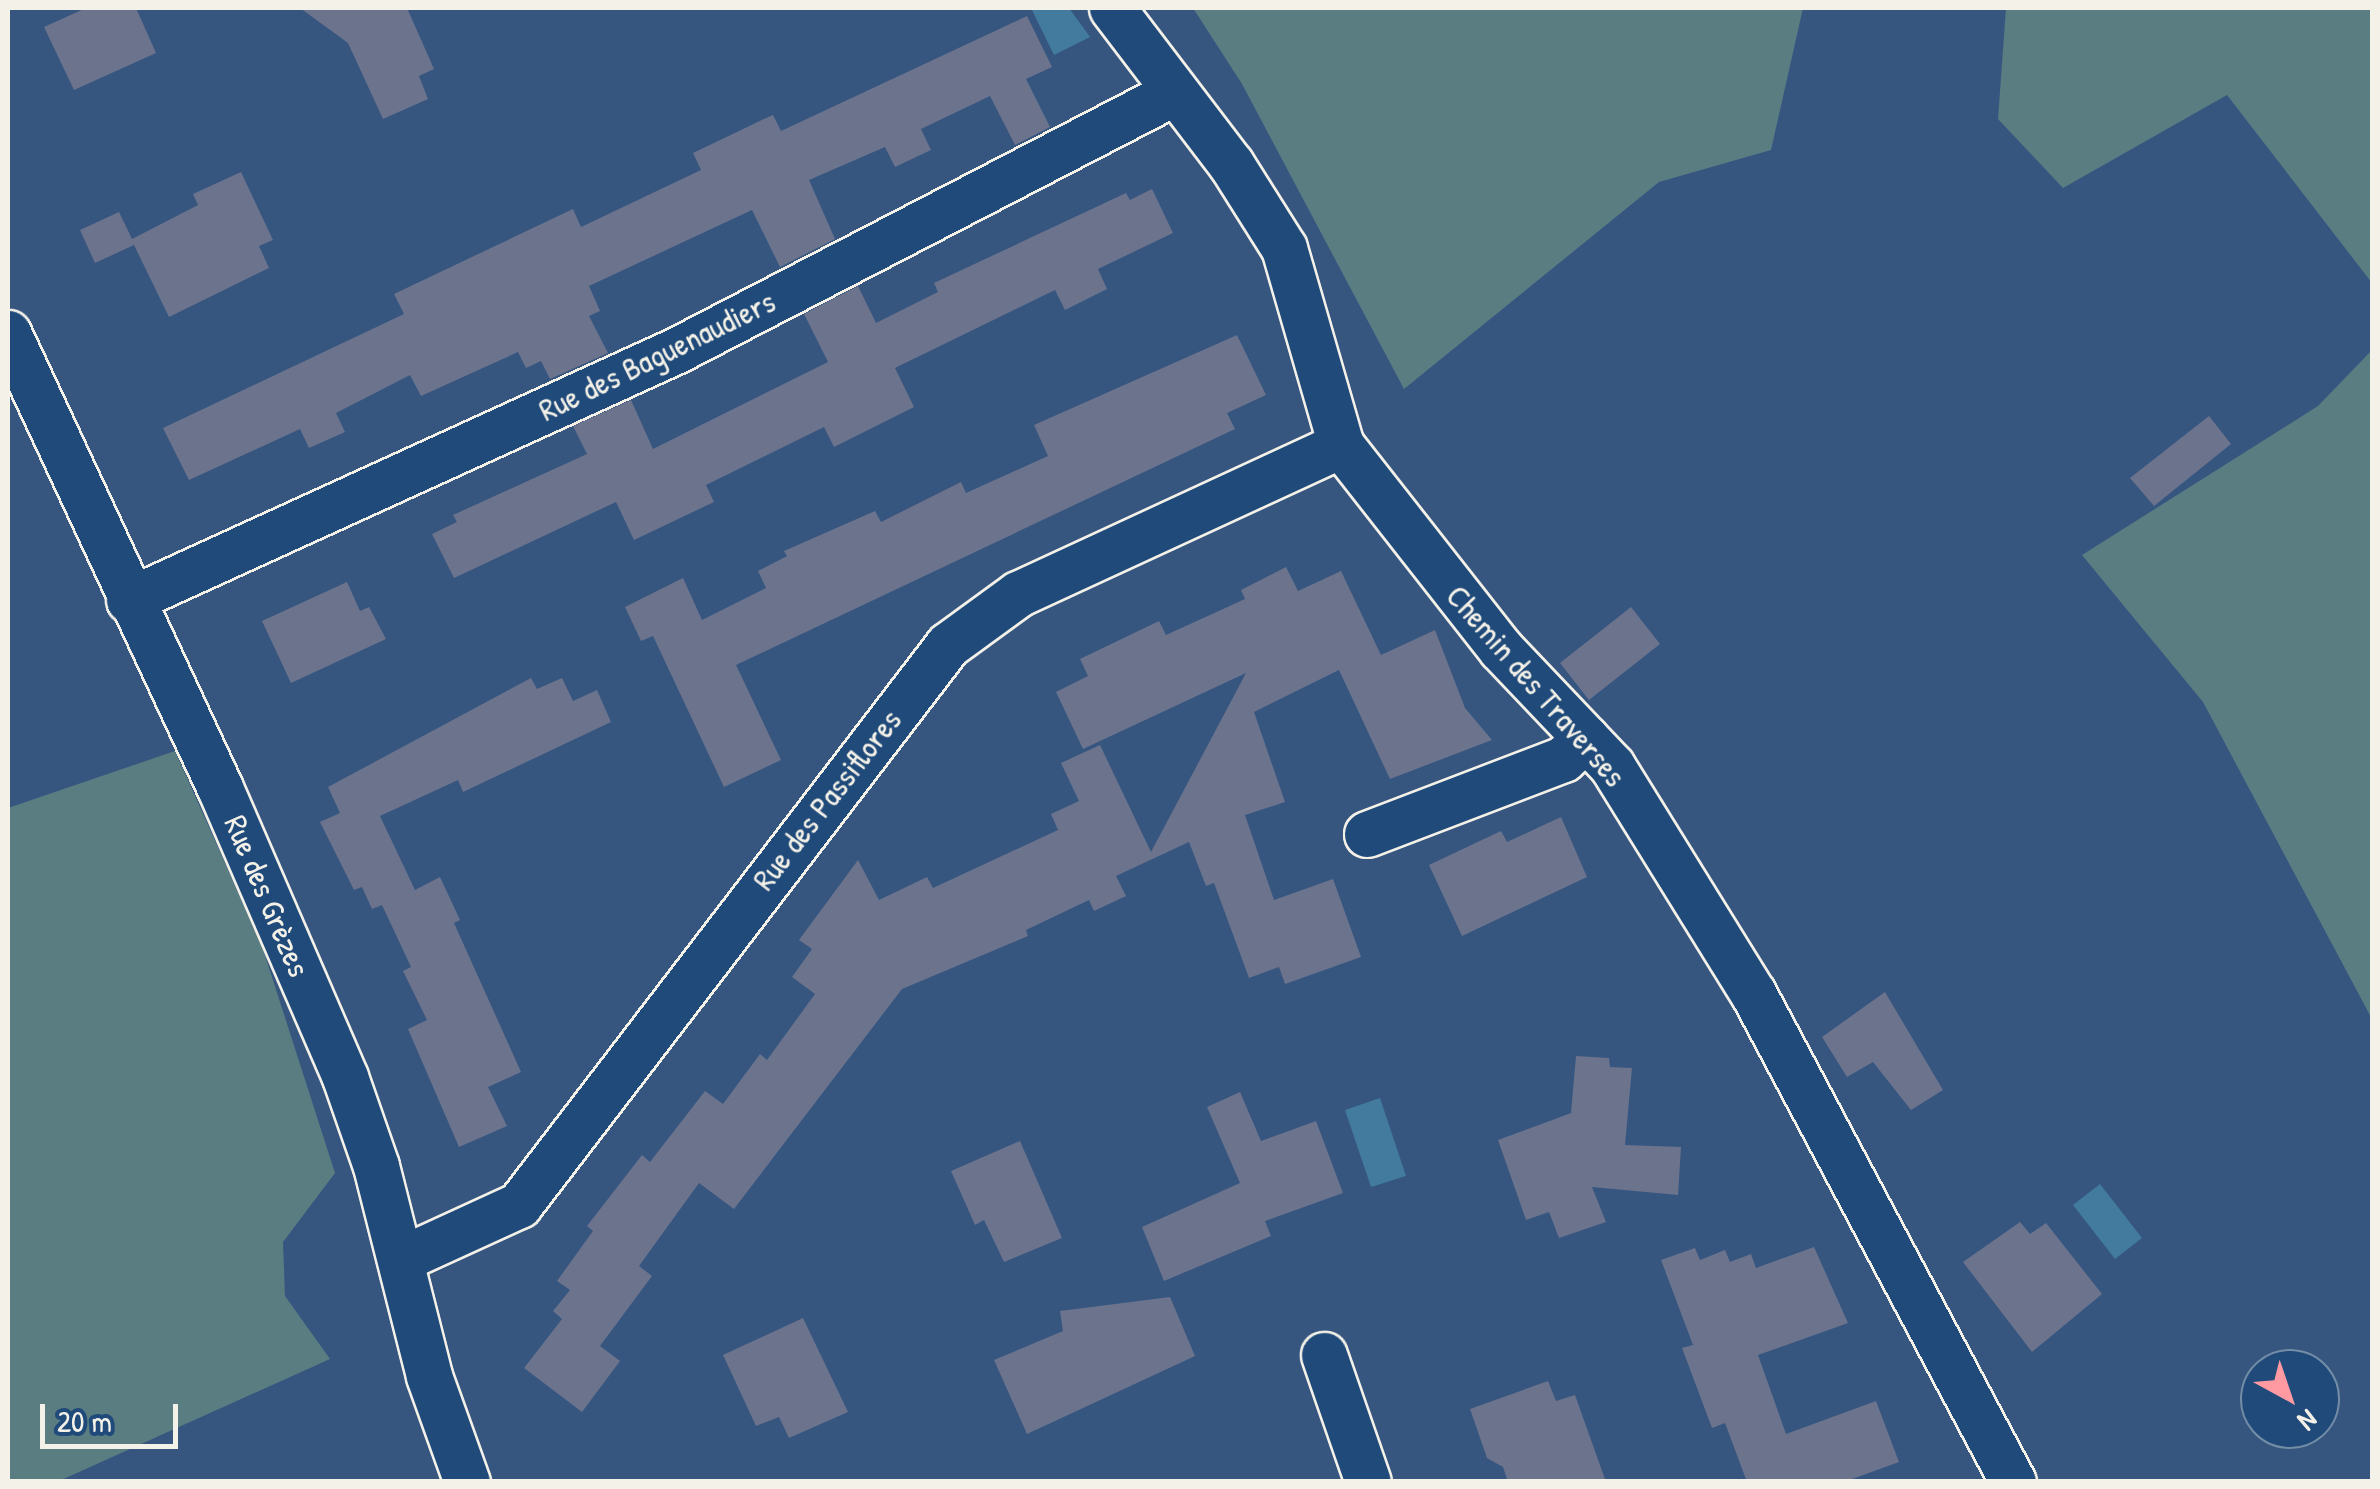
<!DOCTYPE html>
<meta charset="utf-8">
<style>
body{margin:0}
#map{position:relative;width:2380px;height:1489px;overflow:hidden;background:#365680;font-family:"Patrick Hand",sans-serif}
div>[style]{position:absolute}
.green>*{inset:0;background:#5a7d82}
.water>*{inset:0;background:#427b9d}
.building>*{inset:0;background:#6b738d}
.roads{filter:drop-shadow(2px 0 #f4f1e8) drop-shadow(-2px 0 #f4f1e8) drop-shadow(0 2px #f4f1e8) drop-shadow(0 -2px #f4f1e8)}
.minor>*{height:45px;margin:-22.5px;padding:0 22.5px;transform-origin:22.5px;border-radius:22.5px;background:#1f4a7a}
span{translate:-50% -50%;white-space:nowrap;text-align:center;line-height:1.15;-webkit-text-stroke:8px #1f4a7a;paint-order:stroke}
.street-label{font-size:32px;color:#f4f1e8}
.frame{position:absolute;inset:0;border:10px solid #f4f1e8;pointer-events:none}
.north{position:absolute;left:2240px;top:1349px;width:100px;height:100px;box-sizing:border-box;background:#1f4a7a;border:2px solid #748da6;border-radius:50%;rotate:140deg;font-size:28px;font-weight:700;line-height:40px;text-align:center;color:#f4f1e8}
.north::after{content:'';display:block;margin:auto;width:35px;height:45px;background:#ff9aa2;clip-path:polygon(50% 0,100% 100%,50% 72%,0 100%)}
.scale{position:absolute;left:40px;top:1404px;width:138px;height:45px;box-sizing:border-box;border:5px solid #f4f1e8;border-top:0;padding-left:12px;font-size:30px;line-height:35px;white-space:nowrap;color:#f4f1e8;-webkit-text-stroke:8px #1f4a7a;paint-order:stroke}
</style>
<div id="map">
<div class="green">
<i style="clip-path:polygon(1193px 8px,1803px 8px,1771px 150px,1659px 182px,1404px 389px,1242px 84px)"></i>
<i style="clip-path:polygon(2006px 8px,2372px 8px,2372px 283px,2227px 95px,2063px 188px,1998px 119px)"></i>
<i style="clip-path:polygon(2372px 350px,2372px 1019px,2203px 702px,2082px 555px,2318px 406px)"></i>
<i style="clip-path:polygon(175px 751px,262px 946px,335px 1173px,283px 1242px,285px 1296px,330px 1359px,59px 1481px,8px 1481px,8px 808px)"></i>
</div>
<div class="water">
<i style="clip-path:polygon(1031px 8px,1069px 8px,1090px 37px,1054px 55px)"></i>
<i style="clip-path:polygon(1380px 1098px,1406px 1176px,1371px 1187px,1345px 1110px)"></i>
<i style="clip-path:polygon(2100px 1184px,2142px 1238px,2115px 1259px,2073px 1205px)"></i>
</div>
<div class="building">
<i style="clip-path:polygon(86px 8px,136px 8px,156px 53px,74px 90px,44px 27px)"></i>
<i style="clip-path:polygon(300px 8px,407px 8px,434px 69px,419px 76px,428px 99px,383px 119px,348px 43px)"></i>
<i style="clip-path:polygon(1027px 16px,1052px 67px,1026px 79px,1050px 127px,1015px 145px,990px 96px,921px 129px,931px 150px,895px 167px,885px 147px,809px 180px,835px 239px,780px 267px,752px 210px,589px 286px,600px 311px,589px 316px,608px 353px,550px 379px,541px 361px,526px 368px,518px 352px,421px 396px,410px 375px,336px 413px,345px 432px,309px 448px,300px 429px,189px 480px,163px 428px,404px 314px,394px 294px,573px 209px,581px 227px,701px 170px,693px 153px,764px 119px,773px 115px,781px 131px)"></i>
<i style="clip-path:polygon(241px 172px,273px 240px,259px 246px,269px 268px,169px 317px,134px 245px,95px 263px,80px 230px,119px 212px,132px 239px,198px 205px,193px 194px)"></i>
<i style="clip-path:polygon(1152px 189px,1173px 233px,1098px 269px,1107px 289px,1065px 310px,1055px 290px,895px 368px,914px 407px,834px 447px,824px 427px,706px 485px,714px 502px,634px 540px,616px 502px,454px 578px,432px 534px,457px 522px,453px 515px,587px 454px,573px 426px,631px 400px,653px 449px,828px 362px,804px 314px,858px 286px,876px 323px,938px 292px,934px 283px,1126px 193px,1130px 200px)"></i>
<i style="clip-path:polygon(1237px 335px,1266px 395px,1227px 413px,1235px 429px,736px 665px,781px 760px,724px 787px,653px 636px,641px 641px,625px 607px,683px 578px,702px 620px,766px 588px,758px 571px,787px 556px,784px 551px,875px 511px,881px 522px,961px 482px,966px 493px,1048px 456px,1034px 425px)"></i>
<i style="clip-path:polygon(2209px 416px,2231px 444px,2154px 506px,2130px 478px)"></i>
<i style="clip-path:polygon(1286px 567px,1298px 591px,1341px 571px,1381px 655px,1435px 630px,1465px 708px,1492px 740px,1390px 779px,1339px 670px,1254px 712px,1285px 802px,1245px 815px,1274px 900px,1333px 879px,1361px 957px,1285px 984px,1279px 967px,1249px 978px,1214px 883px,1206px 886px,1189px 842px,1116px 876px,1126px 896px,1094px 911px,1089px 900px,1026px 930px,1028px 936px,902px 989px,734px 1209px,699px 1183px,639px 1266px,652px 1276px,600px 1346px,620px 1361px,582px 1412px,524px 1368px,562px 1319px,553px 1311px,570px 1290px,557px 1281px,593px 1231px,587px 1226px,642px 1155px,650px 1162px,705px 1091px,723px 1104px,760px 1054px,767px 1060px,815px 994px,792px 977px,812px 949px,799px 940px,858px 860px,879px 900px,927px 877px,933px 888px,1058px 830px,1051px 814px,1079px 801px,1061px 763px,1100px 745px,1151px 852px,1246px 673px,1083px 749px,1056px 692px,1088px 676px,1080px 659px,1159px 621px,1166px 635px,1245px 599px,1241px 590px)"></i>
<i style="clip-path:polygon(347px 582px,360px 611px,369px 607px,386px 639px,291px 683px,262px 621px)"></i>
<i style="clip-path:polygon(1631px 607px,1660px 644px,1589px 700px,1560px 663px)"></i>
<i style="clip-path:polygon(531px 678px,537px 689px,562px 678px,573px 701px,597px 690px,611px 722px,463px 792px,458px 780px,380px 816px,415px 890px,440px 877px,460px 920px,454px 923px,521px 1072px,488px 1087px,507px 1126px,459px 1147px,408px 1029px,427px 1020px,403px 971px,411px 967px,382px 905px,372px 909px,362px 887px,354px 890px,320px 822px,340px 813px,328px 787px)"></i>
<i style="clip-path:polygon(1561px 817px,1587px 877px,1462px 936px,1429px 865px,1501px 831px,1507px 842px)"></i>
<i style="clip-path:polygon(1885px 992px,1943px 1090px,1911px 1110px,1873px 1062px,1847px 1077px,1822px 1037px)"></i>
<i style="clip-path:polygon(1576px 1056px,1609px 1058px,1610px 1067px,1632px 1068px,1625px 1145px,1681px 1147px,1678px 1195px,1592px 1187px,1606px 1222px,1559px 1238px,1549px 1212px,1526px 1220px,1498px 1140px,1571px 1113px)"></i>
<i style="clip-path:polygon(1240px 1092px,1261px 1141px,1316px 1121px,1343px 1193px,1265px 1221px,1271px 1236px,1164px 1281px,1142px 1227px,1240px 1183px,1207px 1107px)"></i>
<i style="clip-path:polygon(1020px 1141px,1062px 1238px,1004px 1262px,984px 1220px,975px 1225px,951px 1171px)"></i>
<i style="clip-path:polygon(2020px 1222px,2030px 1234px,2046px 1223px,2102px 1294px,2032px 1352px,1963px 1262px)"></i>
<i style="clip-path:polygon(1814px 1247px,1848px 1323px,1758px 1355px,1786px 1434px,1876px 1401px,1899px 1462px,1844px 1482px,1747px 1482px,1725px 1423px,1712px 1428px,1682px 1348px,1693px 1345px,1661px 1260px,1695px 1248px,1700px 1260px,1725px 1250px,1730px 1262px,1751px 1254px,1756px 1268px)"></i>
<i style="clip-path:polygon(1170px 1297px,1195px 1356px,1027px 1434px,994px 1360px,1063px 1331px,1060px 1311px)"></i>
<i style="clip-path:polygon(803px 1318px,848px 1412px,789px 1438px,779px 1417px,756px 1426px,723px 1355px)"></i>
<i style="clip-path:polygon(1548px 1381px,1556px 1401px,1575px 1395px,1606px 1482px,1508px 1482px,1503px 1467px,1487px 1458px,1470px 1409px)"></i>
</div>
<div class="roads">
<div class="minor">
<i style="left:1112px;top:8px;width:196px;rotate:52.7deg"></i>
<i style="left:1231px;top:164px;width:99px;rotate:57.8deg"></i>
<i style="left:1284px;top:248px;width:205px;rotate:73.9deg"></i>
<i style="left:1341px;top:445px;width:259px;rotate:51.9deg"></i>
<i style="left:1501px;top:649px;width:161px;rotate:46.5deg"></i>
<i style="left:1612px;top:766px;width:267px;rotate:58.2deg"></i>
<i style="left:1753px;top:993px;width:554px;rotate:62deg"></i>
<i style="left:8px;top:333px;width:502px;rotate:65.02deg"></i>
<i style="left:220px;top:788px;width:315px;rotate:66.6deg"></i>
<i style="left:345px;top:1077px;width:94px;rotate:70.8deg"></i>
<i style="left:376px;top:1166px;width:217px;rotate:75.8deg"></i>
<i style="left:429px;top:1376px;width:113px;rotate:70.3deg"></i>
<i style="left:129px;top:600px;width:602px;rotate:-24.52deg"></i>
<i style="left:677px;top:350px;width:561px;rotate:-27.39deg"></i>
<i style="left:1367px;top:834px;width:210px;rotate:-20.9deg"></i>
<i style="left:1563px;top:759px;width:31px;rotate:-42deg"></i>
<i style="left:401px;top:1259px;width:130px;rotate:-24.6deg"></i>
<i style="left:519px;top:1205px;width:705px;rotate:-52.55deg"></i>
<i style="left:948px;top:645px;width:87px;rotate:-36.1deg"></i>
<i style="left:1018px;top:594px;width:356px;rotate:-24.8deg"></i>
<i style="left:1324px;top:1355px;width:134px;rotate:70.9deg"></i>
</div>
</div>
<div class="street-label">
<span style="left:657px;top:356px;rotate:-26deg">Rue des Baguenaudiers</span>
<span style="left:1536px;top:686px;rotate:49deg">Chemin des Traverses</span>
<span style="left:827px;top:800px;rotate:-52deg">Rue des Passiflores</span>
<span style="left:267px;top:896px;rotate:67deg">Rue des Grèzes</span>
</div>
<div class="frame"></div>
<div class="north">N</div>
<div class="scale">20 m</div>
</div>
